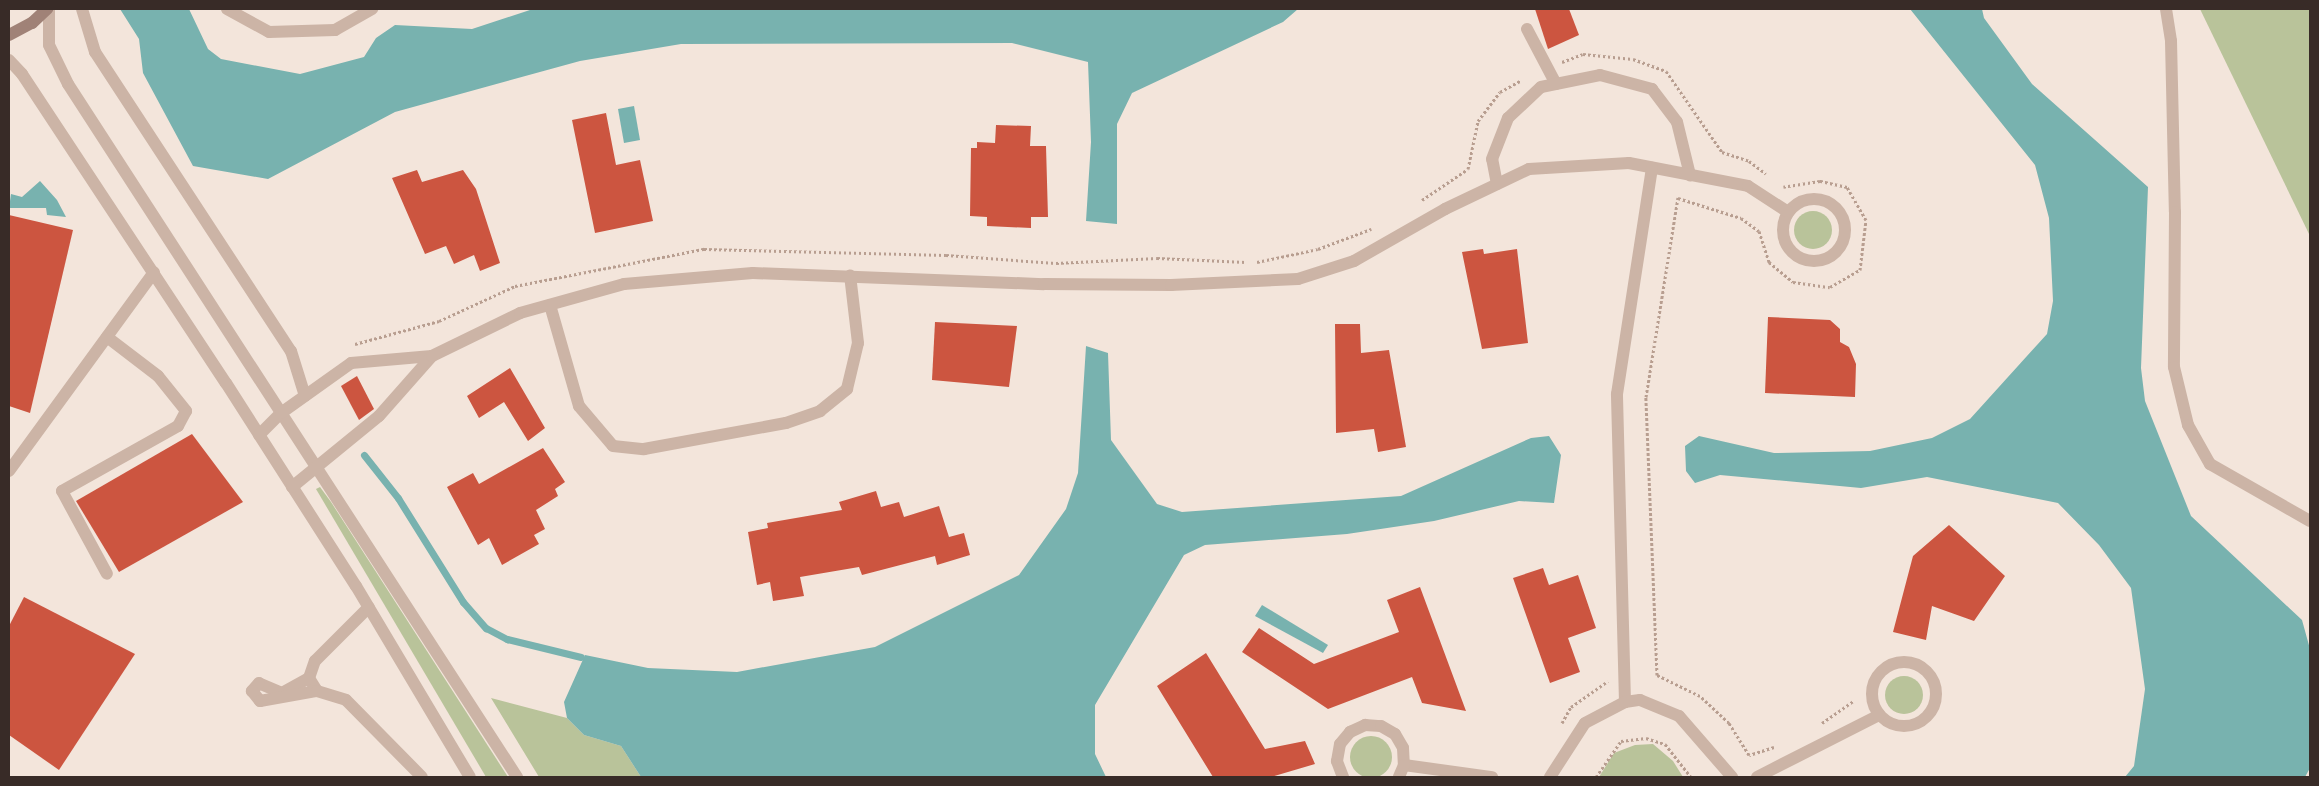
<!DOCTYPE html>
<style>
body{margin:0}
#map{position:relative;width:2319px;height:786px;overflow:hidden;background:#f3e5db;font-family:"Alegreya Sans",sans-serif}
div>[style]{position:absolute}
.green>*{inset:0;background:#b9c39a}
.round{border-radius:50%}
.water>*{inset:0;background:#78b2af}
.stream>*{height:7px;margin:-3.5px;padding:0 3.5px;transform-origin:3.5px;border-radius:3.5px;background:#78b2af}
.building>*{inset:0;background:#cc5540}
.path>*{height:3px;margin-top:-1.5px;transform-origin:0;background:repeating-linear-gradient(90deg,#b89e90 0 2.5px,transparent 0 5px)}
.lane>*{height:12px;margin:-6px;padding:0 6px;transform-origin:6px;border-radius:6px;background:#ccb4a6}
.street>*{height:12px;margin:-6px;padding:0 6px;transform-origin:6px;border-radius:6px;background:#ccb4a6}
.street>.ring{margin:-6px;padding:0;box-sizing:content-box;background:none;border:12px solid #ccb4a6;border-radius:50%}
.secondary>*{height:12px;margin:-6px;padding:0 6px;transform-origin:6px;border-radius:6px;background:#a08277}
span{translate:-50% -50%;white-space:nowrap;text-align:center;line-height:1.15;-webkit-text-stroke:4px #faf0e8;paint-order:stroke}
.frame{position:absolute;inset:0;border:10px solid #382b27;pointer-events:none}
</style>
<div id="map">
<div class="green">
<i style="clip-path:polygon(2200px 9px,2310px 9px,2310px 236px)"></i>
<i class="round" style="left:1794px;top:211px;width:38px;height:38px"></i>
<i style="clip-path:polygon(320px 487px,331px 502px,508px 777px,486px 777px,316px 489px)"></i>
<i class="round" style="left:1885px;top:676px;width:38px;height:38px"></i>
<i style="clip-path:polygon(491px 698px,567px 718px,584px 735px,621px 746px,641px 777px,539px 777px)"></i>
<i class="round" style="left:1350px;top:736px;width:42px;height:42px"></i>
<i style="clip-path:polygon(1653px 744px,1673px 761px,1683px 777px,1599px 777px,1614px 753px,1635px 745px)"></i>
</div>
<div class="water">
<i style="clip-path:polygon(120px 9px,189px 9px,208px 49px,221px 59px,300px 74px,364px 57px,376px 38px,395px 25px,472px 29px,533px 9px,1298px 9px,1283px 22px,1132px 93px,1117px 124px,1117px 224px,1086px 221px,1091px 142px,1088px 62px,1012px 43px,681px 44px,580px 61px,395px 112px,268px 179px,193px 166px,143px 73px,139px 39px)"></i>
<i style="clip-path:polygon(1910px 9px,1982px 9px,1984px 18px,2032px 84px,2148px 187px,2141px 368px,2145px 401px,2191px 516px,2302px 620px,2310px 649px,2310px 768px,2305px 777px,2125px 777px,2134px 766px,2145px 689px,2131px 588px,2099px 545px,2058px 503px,1927px 477px,1861px 488px,1720px 475px,1695px 483px,1686px 471px,1685px 446px,1699px 436px,1774px 453px,1870px 451px,1932px 438px,1970px 419px,2047px 334px,2053px 301px,2049px 218px,2035px 165px)"></i>
<i style="clip-path:polygon(634px 106px,640px 140px,624px 143px,618px 109px)"></i>
<i style="clip-path:polygon(40px 181px,57px 200px,66px 217px,47px 215px,46px 208px,9px 208px,11px 194px,22px 197px)"></i>
<i style="clip-path:polygon(1086px 346px,1108px 353px,1111px 440px,1157px 504px,1182px 512px,1401px 496px,1531px 438px,1549px 436px,1561px 455px,1554px 503px,1519px 501px,1434px 521px,1347px 534px,1205px 545px,1184px 555px,1095px 705px,1095px 754px,1106px 777px,641px 777px,621px 746px,584px 735px,567px 718px,564px 702px,585px 655px,648px 668px,737px 672px,875px 647px,1019px 575px,1066px 509px,1078px 473px)"></i>
<i style="clip-path:polygon(1262px 605px,1328px 645px,1323px 653px,1255px 616px)"></i>
</div>
<div class="stream">
<i style="left:364px;top:455px;width:55px;rotate:51.7deg"></i>
<i style="left:398px;top:498px;width:123px;rotate:58deg"></i>
<i style="left:463px;top:602px;width:35px;rotate:49deg"></i>
<i style="left:486px;top:628px;width:24px;rotate:28deg"></i>
<i style="left:507px;top:639px;width:76px;rotate:13.7deg"></i>
</div>
<div class="building">
<i style="clip-path:polygon(1535px 9px,1569px 9px,1579px 35px,1548px 49px)"></i>
<i style="clip-path:polygon(606px 113px,616px 165px,640px 160px,653px 221px,595px 233px,572px 120px)"></i>
<i style="clip-path:polygon(996px 125px,1031px 126px,1030px 146px,1046px 146px,1048px 217px,1031px 217px,1031px 228px,987px 226px,987px 217px,970px 216px,971px 148px,977px 148px,977px 142px,995px 143px)"></i>
<i style="clip-path:polygon(417px 170px,422px 182px,463px 170px,476px 189px,500px 263px,480px 271px,474px 255px,454px 264px,446px 246px,425px 254px,392px 178px)"></i>
<i style="clip-path:polygon(9px 215px,73px 230px,30px 413px,9px 406px)"></i>
<i style="clip-path:polygon(1483px 249px,1484px 254px,1517px 249px,1528px 343px,1482px 349px,1462px 252px)"></i>
<i style="clip-path:polygon(1768px 317px,1830px 320px,1840px 329px,1840px 342px,1849px 347px,1856px 364px,1855px 397px,1765px 393px)"></i>
<i style="clip-path:polygon(935px 322px,1017px 326px,1009px 387px,932px 380px)"></i>
<i style="clip-path:polygon(1335px 324px,1360px 324px,1361px 353px,1389px 350px,1406px 447px,1378px 452px,1374px 429px,1336px 433px)"></i>
<i style="clip-path:polygon(510px 368px,545px 428px,528px 441px,504px 402px,479px 418px,467px 396px)"></i>
<i style="clip-path:polygon(357px 376px,374px 409px,359px 420px,341px 386px)"></i>
<i style="clip-path:polygon(192px 434px,243px 502px,119px 572px,76px 501px)"></i>
<i style="clip-path:polygon(543px 448px,565px 482px,555px 489px,558px 496px,536px 510px,545px 529px,534px 535px,539px 544px,502px 565px,489px 538px,478px 545px,447px 487px,473px 473px,479px 484px)"></i>
<i style="clip-path:polygon(876px 491px,881px 507px,899px 502px,904px 517px,939px 506px,949px 537px,964px 533px,970px 555px,937px 565px,935px 556px,862px 575px,859px 567px,800px 577px,804px 596px,773px 601px,770px 582px,757px 585px,748px 532px,768px 528px,767px 523px,842px 510px,839px 502px)"></i>
<i style="clip-path:polygon(1949px 525px,2005px 576px,1974px 621px,1932px 606px,1926px 640px,1893px 632px,1913px 556px)"></i>
<i style="clip-path:polygon(1543px 568px,1549px 585px,1578px 575px,1596px 628px,1568px 638px,1580px 672px,1550px 683px,1513px 578px)"></i>
<i style="clip-path:polygon(1420px 587px,1466px 711px,1422px 703px,1412px 677px,1328px 709px,1242px 652px,1259px 628px,1314px 664px,1399px 632px,1387px 600px)"></i>
<i style="clip-path:polygon(24px 597px,135px 654px,59px 770px,9px 735px,9px 626px)"></i>
<i style="clip-path:polygon(1206px 653px,1265px 749px,1305px 741px,1315px 764px,1271px 777px,1213px 777px,1157px 686px)"></i>
</div>
<div class="path">
<i style="left:1562px;top:62px;width:22px;rotate:-21deg"></i>
<i style="left:1583px;top:54px;width:50px;rotate:5.7deg"></i>
<i style="left:1633px;top:59px;width:35px;rotate:20deg"></i>
<i style="left:1666px;top:71px;width:98px;rotate:55.3deg"></i>
<i style="left:1722px;top:152px;width:28px;rotate:18deg"></i>
<i style="left:1749px;top:161px;width:21px;rotate:37deg"></i>
<i style="left:1422px;top:200px;width:55px;rotate:-34deg"></i>
<i style="left:1468px;top:169px;width:49px;rotate:-78.2deg"></i>
<i style="left:1478px;top:121px;width:36px;rotate:-53deg"></i>
<i style="left:1500px;top:92px;width:23px;rotate:-29deg"></i>
<i style="left:1257px;top:262px;width:62px;rotate:-12deg"></i>
<i style="left:1318px;top:249px;width:57px;rotate:-20.7deg"></i>
<i style="left:355px;top:344px;width:87px;rotate:-15.3deg"></i>
<i style="left:439px;top:321px;width:84px;rotate:-24.7deg"></i>
<i style="left:515px;top:286px;width:193px;rotate:-11.1deg"></i>
<i style="left:704px;top:249px;width:242px;rotate:1.4deg"></i>
<i style="left:946px;top:255px;width:110px;rotate:4.2deg"></i>
<i style="left:1056px;top:263px;width:101px;rotate:-2.8deg"></i>
<i style="left:1157px;top:258px;width:89px;rotate:2.6deg"></i>
<i style="left:1562px;top:723px;width:18px;rotate:-61deg"></i>
<i style="left:1571px;top:707px;width:45px;rotate:-35.1deg"></i>
<i style="left:1822px;top:723px;width:39px;rotate:-35deg"></i>
<i style="left:1774px;top:747px;width:26px;rotate:162deg"></i>
<i style="left:1749px;top:755px;width:38px;rotate:-122deg"></i>
<i style="left:1729px;top:723px;width:40px;rotate:-137deg"></i>
<i style="left:1700px;top:696px;width:48px;rotate:-154deg"></i>
<i style="left:1657px;top:675px;width:278px;rotate:-92.3deg"></i>
<i style="left:1646px;top:397px;width:202px;rotate:-80.9deg"></i>
<i style="left:1678px;top:198px;width:66px;rotate:17.6deg"></i>
<i style="left:1741px;top:218px;width:22px;rotate:36deg"></i>
<i style="left:1759px;top:231px;width:33px;rotate:72deg"></i>
<i style="left:1769px;top:262px;width:31px;rotate:40deg"></i>
<i style="left:1793px;top:282px;width:37px;rotate:8deg"></i>
<i style="left:1830px;top:287px;width:34px;rotate:-30deg"></i>
<i style="left:1860px;top:270px;width:50px;rotate:-83.2deg"></i>
<i style="left:1866px;top:220px;width:38px;rotate:-120deg"></i>
<i style="left:1847px;top:187px;width:28px;rotate:-167deg"></i>
<i style="left:1820px;top:181px;width:37px;rotate:171deg"></i>
<i style="left:1596px;top:777px;width:44px;rotate:-55.2deg"></i>
<i style="left:1621px;top:741px;width:25px;rotate:-7deg"></i>
<i style="left:1646px;top:738px;width:20px;rotate:18deg"></i>
<i style="left:1665px;top:744px;width:42px;rotate:51.8deg"></i>
</div>
<div class="lane">
<i style="left:82px;top:9px;width:45px;rotate:73.2deg"></i>
<i style="left:95px;top:52px;width:358px;rotate:56.8deg"></i>
<i style="left:291px;top:351px;width:47px;rotate:72.7deg"></i>
<i style="left:227px;top:9px;width:48px;rotate:28.7deg"></i>
<i style="left:269px;top:32px;width:66px;rotate:-1.7deg"></i>
<i style="left:335px;top:30px;width:43px;rotate:-29.6deg"></i>
<i style="left:2166px;top:9px;width:32px;rotate:81deg"></i>
<i style="left:2171px;top:41px;width:171px;rotate:88.7deg"></i>
<i style="left:2175px;top:212px;width:155px;rotate:90.4deg"></i>
<i style="left:2174px;top:367px;width:60px;rotate:76.4deg"></i>
<i style="left:2188px;top:425px;width:45px;rotate:60.6deg"></i>
<i style="left:2210px;top:464px;width:115px;rotate:29.7deg"></i>
<i style="left:1527px;top:29px;width:62px;rotate:62.2deg"></i>
<i style="left:107px;top:337px;width:64px;rotate:37.4deg"></i>
<i style="left:158px;top:376px;width:45px;rotate:51.3deg"></i>
<i style="left:186px;top:411px;width:17px;rotate:118deg"></i>
<i style="left:178px;top:426px;width:133px;rotate:150.7deg"></i>
<i style="left:62px;top:491px;width:94px;rotate:61.5deg"></i>
<i style="left:309px;top:678px;width:18px;rotate:-71deg"></i>
<i style="left:315px;top:661px;width:76px;rotate:-45deg"></i>
<i style="left:317px;top:691px;width:15px;rotate:-122deg"></i>
<i style="left:309px;top:678px;width:31px;rotate:151deg"></i>
<i style="left:282px;top:693px;width:25px;rotate:-157deg"></i>
<i style="left:259px;top:683px;width:11px;rotate:131deg"></i>
<i style="left:252px;top:691px;width:13px;rotate:51deg"></i>
<i style="left:260px;top:701px;width:58px;rotate:-10deg"></i>
<i style="left:317px;top:691px;width:30px;rotate:17deg"></i>
<i style="left:346px;top:700px;width:108px;rotate:45.4deg"></i>
</div>
<div class="street">
<i style="left:49px;top:9px;width:36px;rotate:90deg"></i>
<i style="left:49px;top:45px;width:43px;rotate:64deg"></i>
<i style="left:68px;top:84px;width:826px;rotate:57.06deg"></i>
<i style="left:9px;top:60px;width:19px;rotate:47deg"></i>
<i style="left:22px;top:74px;width:370px;rotate:56.6deg"></i>
<i style="left:226px;top:383px;width:241px;rotate:57.4deg"></i>
<i style="left:356px;top:586px;width:222px;rotate:59.2deg"></i>
<i style="left:1497px;top:184px;width:25px;rotate:-101deg"></i>
<i style="left:1492px;top:159px;width:44px;rotate:-68.7deg"></i>
<i style="left:1508px;top:118px;width:45px;rotate:-43.2deg"></i>
<i style="left:1541px;top:87px;width:60px;rotate:-11.5deg"></i>
<i style="left:1600px;top:75px;width:54px;rotate:15.1deg"></i>
<i style="left:1652px;top:89px;width:41px;rotate:52.9deg"></i>
<i style="left:1677px;top:122px;width:55px;rotate:76.2deg"></i>
<i class="ring" style="left:1783px;top:199px;width:50px;height:50px"></i>
<i style="left:550px;top:305px;width:105px;rotate:74deg"></i>
<i style="left:579px;top:406px;width:52px;rotate:49.6deg"></i>
<i style="left:613px;top:446px;width:31px;rotate:6deg"></i>
<i style="left:644px;top:449px;width:144px;rotate:-10.4deg"></i>
<i style="left:786px;top:423px;width:36px;rotate:-19deg"></i>
<i style="left:820px;top:411px;width:35px;rotate:-39deg"></i>
<i style="left:847px;top:389px;width:47px;rotate:-76.6deg"></i>
<i style="left:858px;top:343px;width:68px;rotate:-96.7deg"></i>
<i style="left:259px;top:435px;width:31px;rotate:-45deg"></i>
<i style="left:281px;top:413px;width:86px;rotate:-35.5deg"></i>
<i style="left:351px;top:363px;width:81px;rotate:-4.9deg"></i>
<i style="left:9px;top:471px;width:246px;rotate:-53.9deg"></i>
<i style="left:292px;top:487px;width:112px;rotate:-39.2deg"></i>
<i style="left:379px;top:416px;width:80px;rotate:-48.5deg"></i>
<i style="left:432px;top:356px;width:98px;rotate:-26deg"></i>
<i style="left:520px;top:313px;width:108px;rotate:-15.6deg"></i>
<i style="left:624px;top:284px;width:129px;rotate:-4.9deg"></i>
<i style="left:753px;top:273px;width:291px;rotate:2.2deg"></i>
<i style="left:1044px;top:284px;width:127px;rotate:0.5deg"></i>
<i style="left:1171px;top:285px;width:127px;rotate:-2.7deg"></i>
<i style="left:1298px;top:279px;width:59px;rotate:-17.8deg"></i>
<i style="left:1354px;top:261px;width:105px;rotate:-29.7deg"></i>
<i style="left:1445px;top:209px;width:93px;rotate:-25.5deg"></i>
<i style="left:1529px;top:169px;width:100px;rotate:-3.4deg"></i>
<i style="left:1629px;top:163px;width:121px;rotate:10.9deg"></i>
<i style="left:1748px;top:186px;width:48px;rotate:33deg"></i>
<i class="ring" style="left:1872px;top:662px;width:52px;height:52px"></i>
<i style="left:1625px;top:702px;width:308px;rotate:-91.5deg"></i>
<i style="left:1617px;top:394px;width:229px;rotate:-81.2deg"></i>
<i style="left:1404px;top:765px;width:89px;rotate:7.8deg"></i>
<i style="left:1343px;top:777px;width:17px;rotate:-111deg"></i>
<i style="left:1337px;top:761px;width:17px;rotate:-80deg"></i>
<i style="left:1340px;top:744px;width:16px;rotate:-50deg"></i>
<i style="left:1350px;top:732px;width:17px;rotate:-25deg"></i>
<i style="left:1365px;top:725px;width:16px;rotate:4deg"></i>
<i style="left:1381px;top:726px;width:16px;rotate:30deg"></i>
<i style="left:1395px;top:734px;width:16px;rotate:60deg"></i>
<i style="left:1403px;top:748px;width:17px;rotate:87deg"></i>
<i style="left:1404px;top:765px;width:13px;rotate:113deg"></i>
<i style="left:1550px;top:777px;width:64px;rotate:-57.1deg"></i>
<i style="left:1585px;top:723px;width:45px;rotate:-27.7deg"></i>
<i style="left:1625px;top:702px;width:15px;rotate:-8deg"></i>
<i style="left:1640px;top:700px;width:42px;rotate:22.3deg"></i>
<i style="left:1679px;top:716px;width:81px;rotate:49deg"></i>
<i style="left:1757px;top:777px;width:137px;rotate:-26.9deg"></i>
</div>
<div class="secondary">
<i style="left:9px;top:35px;width:26px;rotate:-28deg"></i>
<i style="left:32px;top:23px;width:21px;rotate:-43deg"></i>
</div>
<div class="frame"></div>
</div>
